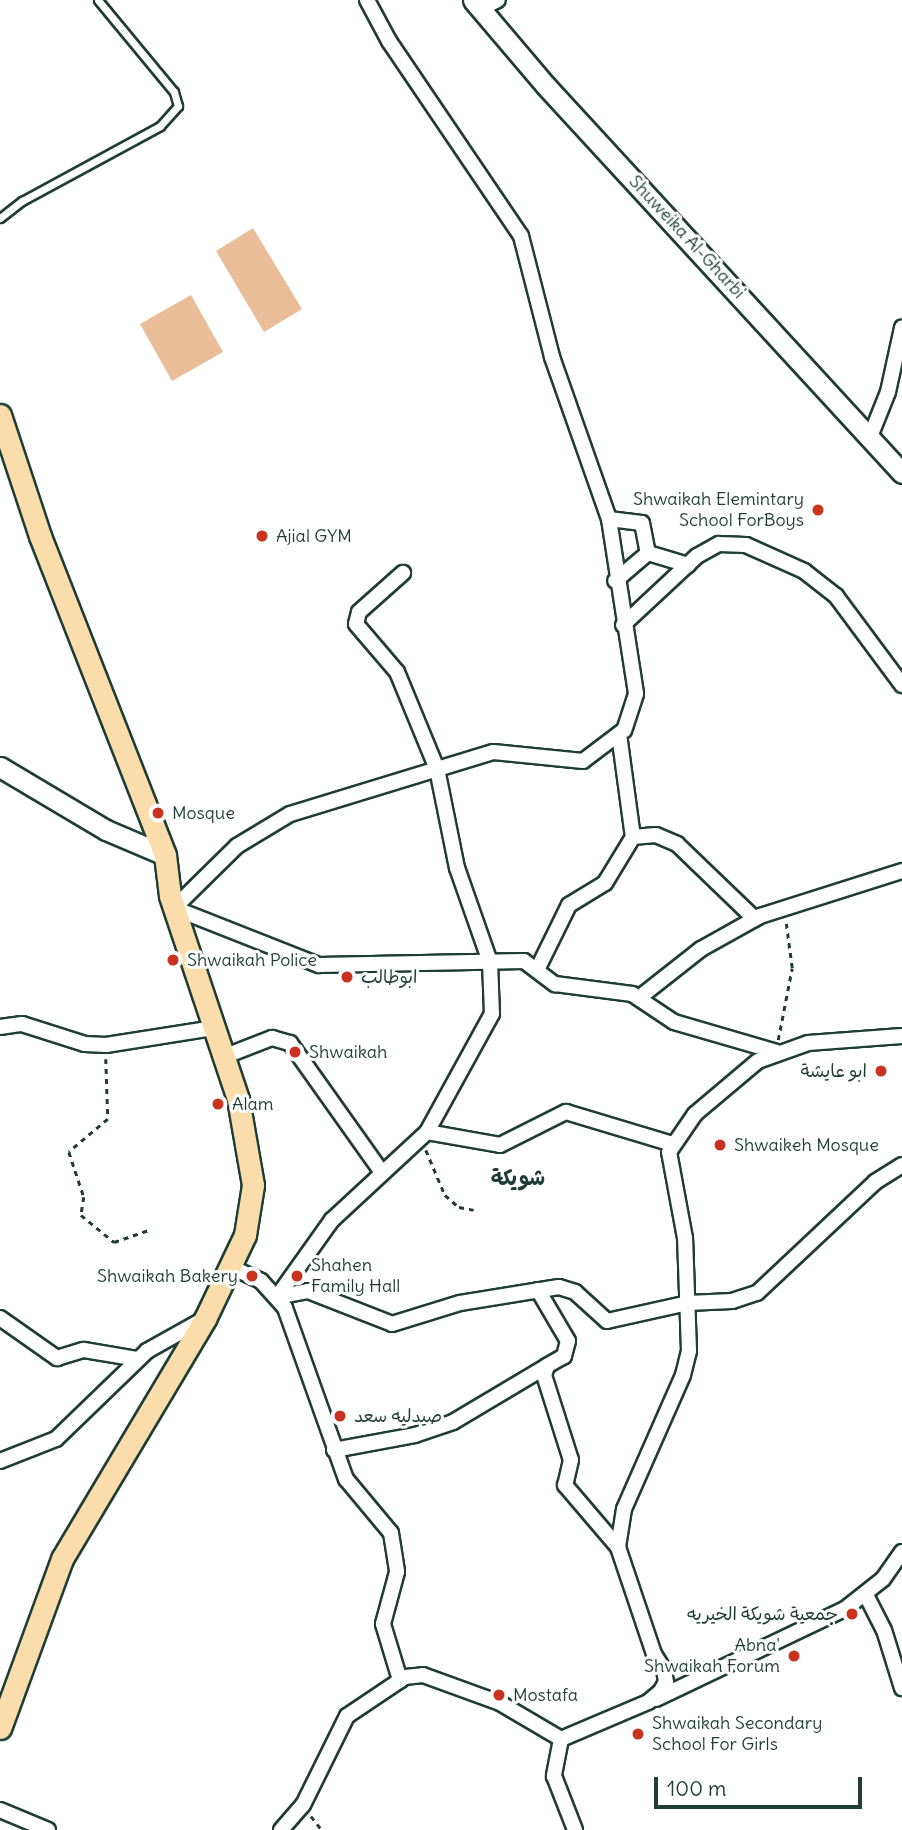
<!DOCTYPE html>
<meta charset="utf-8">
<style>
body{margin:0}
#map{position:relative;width:902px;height:1830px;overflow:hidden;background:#fff;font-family:Delius,"Playpen Sans Arabic",sans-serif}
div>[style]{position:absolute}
.building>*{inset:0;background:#eabd99}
.path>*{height:2.5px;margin-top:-1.25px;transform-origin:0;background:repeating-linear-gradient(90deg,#1f3d34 0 5px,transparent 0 10px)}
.roads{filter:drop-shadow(2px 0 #1f3d34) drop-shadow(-2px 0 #1f3d34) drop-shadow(0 2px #1f3d34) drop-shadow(0 -2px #1f3d34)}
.lane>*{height:7px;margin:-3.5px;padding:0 3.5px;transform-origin:3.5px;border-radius:3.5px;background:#fff}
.street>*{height:14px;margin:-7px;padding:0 7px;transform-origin:7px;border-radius:7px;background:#fff}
.secondary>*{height:19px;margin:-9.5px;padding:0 9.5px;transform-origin:9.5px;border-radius:9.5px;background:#fff}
.primary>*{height:21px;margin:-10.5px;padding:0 10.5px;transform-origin:10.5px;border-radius:10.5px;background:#fbddab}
.dots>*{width:19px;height:19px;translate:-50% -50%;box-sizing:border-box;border:4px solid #fff;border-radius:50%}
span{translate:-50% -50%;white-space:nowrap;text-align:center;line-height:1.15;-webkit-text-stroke:6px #fff;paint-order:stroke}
.street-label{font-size:18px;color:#1f3d34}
.poi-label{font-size:18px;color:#1f3d34}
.right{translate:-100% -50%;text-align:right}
.left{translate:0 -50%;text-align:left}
.quarter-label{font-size:21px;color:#1f3d34;font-weight:700}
.scale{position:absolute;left:654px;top:1777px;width:208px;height:32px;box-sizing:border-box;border:4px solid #1f3d34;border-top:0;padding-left:9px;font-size:21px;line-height:24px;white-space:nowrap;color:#1f3d34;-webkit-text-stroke:5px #fff;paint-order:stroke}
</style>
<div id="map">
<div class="building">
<i style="clip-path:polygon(253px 228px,302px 309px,264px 332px,216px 251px)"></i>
<i style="clip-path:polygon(191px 295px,223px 352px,172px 381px,140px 324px)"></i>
</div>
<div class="path">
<i style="left:778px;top:1040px;width:73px;rotate:-79deg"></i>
<i style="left:792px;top:968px;width:45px;rotate:-97.6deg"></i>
<i style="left:106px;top:1059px;width:60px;rotate:88.1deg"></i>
<i style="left:108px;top:1119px;width:51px;rotate:139.8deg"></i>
<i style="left:69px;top:1152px;width:47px;rotate:71.6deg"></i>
<i style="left:84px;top:1197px;width:18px;rotate:99deg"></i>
<i style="left:81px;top:1215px;width:43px;rotate:39.3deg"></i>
<i style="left:114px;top:1242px;width:39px;rotate:-19deg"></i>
<i style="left:426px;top:1150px;width:49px;rotate:67.1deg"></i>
<i style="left:445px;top:1195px;width:18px;rotate:41deg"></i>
<i style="left:459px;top:1207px;width:15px;rotate:11deg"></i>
<i style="left:311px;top:1816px;width:18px;rotate:52deg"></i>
</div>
<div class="roads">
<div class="lane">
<i style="left:0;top:218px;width:28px;rotate:-38deg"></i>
<i style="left:22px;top:201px;width:157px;rotate:-28.5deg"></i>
<i style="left:160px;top:126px;width:27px;rotate:-48deg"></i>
<i style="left:178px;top:106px;width:15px;rotate:-106deg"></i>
<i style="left:174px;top:92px;width:119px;rotate:-129.6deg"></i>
</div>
<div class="street">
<i style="left:367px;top:0;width:47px;rotate:61.8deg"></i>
<i style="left:389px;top:41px;width:235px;rotate:55.9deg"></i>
<i style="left:521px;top:236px;width:125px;rotate:75.6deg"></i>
<i style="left:552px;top:357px;width:172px;rotate:70.6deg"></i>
<i style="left:609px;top:519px;width:177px;rotate:81.2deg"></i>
<i style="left:636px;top:694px;width:38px;rotate:108deg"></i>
<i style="left:624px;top:730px;width:51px;rotate:142.9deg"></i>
<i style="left:583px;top:761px;width:90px;rotate:-174.3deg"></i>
<i style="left:493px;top:752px;width:212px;rotate:163deg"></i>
<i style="left:290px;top:814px;width:62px;rotate:148.9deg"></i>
<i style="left:237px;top:846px;width:88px;rotate:135.5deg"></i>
<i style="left:174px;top:908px;width:156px;rotate:21.5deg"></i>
<i style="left:319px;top:965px;width:205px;rotate:-1.1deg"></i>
<i style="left:524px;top:961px;width:39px;rotate:37deg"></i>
<i style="left:555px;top:984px;width:78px;rotate:7.4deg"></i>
<i style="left:632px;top:994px;width:50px;rotate:33.7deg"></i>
<i style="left:674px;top:1022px;width:107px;rotate:16.2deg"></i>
<i style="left:480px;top:9px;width:20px;rotate:-27deg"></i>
<i style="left:870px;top:437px;width:48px;rotate:-68.2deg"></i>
<i style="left:888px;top:392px;width:66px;rotate:-77.7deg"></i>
<i style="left:609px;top:519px;width:33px;rotate:7deg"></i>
<i style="left:642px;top:523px;width:31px;rotate:79deg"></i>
<i style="left:648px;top:553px;width:43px;rotate:139.7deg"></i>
<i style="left:648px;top:553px;width:42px;rotate:16.7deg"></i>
<i style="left:623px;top:625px;width:101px;rotate:-43deg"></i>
<i style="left:697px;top:556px;width:25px;rotate:-29deg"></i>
<i style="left:719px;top:544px;width:27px;rotate:2deg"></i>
<i style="left:746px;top:545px;width:64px;rotate:24.1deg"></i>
<i style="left:804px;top:571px;width:41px;rotate:38deg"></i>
<i style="left:836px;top:596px;width:111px;rotate:53.4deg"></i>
<i style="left:619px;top:734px;width:104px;rotate:82.3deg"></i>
<i style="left:538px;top:968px;width:70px;rotate:-63.8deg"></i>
<i style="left:569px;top:905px;width:42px;rotate:-31.4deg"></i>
<i style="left:605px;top:883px;width:54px;rotate:-58.7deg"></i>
<i style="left:633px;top:837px;width:23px;rotate:-5deg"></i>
<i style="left:656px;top:835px;width:23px;rotate:23deg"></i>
<i style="left:677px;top:844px;width:108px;rotate:43.9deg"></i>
<i style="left:640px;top:997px;width:78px;rotate:-38.2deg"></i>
<i style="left:701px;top:949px;width:68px;rotate:-29.2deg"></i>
<i style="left:760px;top:916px;width:149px;rotate:-17.6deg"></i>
<i style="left:0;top:1027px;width:22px;rotate:-8deg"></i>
<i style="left:22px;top:1024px;width:66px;rotate:17.6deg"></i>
<i style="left:85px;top:1044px;width:21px;rotate:3deg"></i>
<i style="left:106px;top:1045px;width:108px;rotate:-9deg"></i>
<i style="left:223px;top:1057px;width:53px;rotate:-21.2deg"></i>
<i style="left:272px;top:1038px;width:19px;rotate:16deg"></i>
<i style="left:290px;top:1043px;width:157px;rotate:54.6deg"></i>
<i style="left:427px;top:1132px;width:74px;rotate:10.1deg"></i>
<i style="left:500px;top:1145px;width:74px;rotate:-26.6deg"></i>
<i style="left:566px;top:1112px;width:112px;rotate:16.7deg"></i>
<i style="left:231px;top:1267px;width:33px;rotate:25deg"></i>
<i style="left:261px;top:1281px;width:36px;rotate:48deg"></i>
<i style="left:285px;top:1308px;width:182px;rotate:70.4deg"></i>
<i style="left:346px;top:1479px;width:70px;rotate:50.2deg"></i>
<i style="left:391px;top:1533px;width:39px;rotate:81deg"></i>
<i style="left:397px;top:1572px;width:54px;rotate:105.1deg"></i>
<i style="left:383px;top:1624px;width:59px;rotate:73.1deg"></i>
<i style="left:538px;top:1290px;width:59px;rotate:59.5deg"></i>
<i style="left:568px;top:1341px;width:16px;rotate:105deg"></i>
<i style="left:564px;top:1356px;width:20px;rotate:150deg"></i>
<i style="left:547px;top:1366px;width:9px;rotate:108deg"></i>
<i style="left:544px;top:1375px;width:89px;rotate:72.4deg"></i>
<i style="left:571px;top:1460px;width:26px;rotate:103deg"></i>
<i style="left:565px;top:1485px;width:82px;rotate:49.5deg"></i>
<i style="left:277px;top:1297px;width:95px;rotate:-54.5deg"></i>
<i style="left:332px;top:1220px;width:129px;rotate:-42.8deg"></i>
<i style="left:427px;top:1132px;width:135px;rotate:-61.2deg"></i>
<i style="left:492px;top:1014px;width:52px;rotate:-92.2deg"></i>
<i style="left:490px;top:962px;width:100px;rotate:-109.3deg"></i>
<i style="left:457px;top:868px;width:101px;rotate:-101.4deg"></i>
<i style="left:437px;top:769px;width:105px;rotate:-112.4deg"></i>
<i style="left:397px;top:672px;width:63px;rotate:-130.5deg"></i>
<i style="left:356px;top:624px;width:12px;rotate:-76deg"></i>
<i style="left:359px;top:612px;width:59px;rotate:-41.6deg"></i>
<i style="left:277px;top:1297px;width:32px;rotate:-11deg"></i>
<i style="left:308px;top:1291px;width:90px;rotate:21.4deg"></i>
<i style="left:392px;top:1324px;width:71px;rotate:-17.2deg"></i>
<i style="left:460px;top:1303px;width:100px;rotate:-9.2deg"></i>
<i style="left:559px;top:1287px;width:17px;rotate:17deg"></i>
<i style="left:575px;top:1292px;width:43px;rotate:42.2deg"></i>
<i style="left:607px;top:1321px;width:83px;rotate:-12.5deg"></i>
<i style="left:688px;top:1303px;width:44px;rotate:-2.6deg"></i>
<i style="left:732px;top:1301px;width:26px;rotate:-18deg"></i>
<i style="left:757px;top:1293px;width:162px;rotate:-43.2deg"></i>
<i style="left:875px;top:1182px;width:32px;rotate:-32deg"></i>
<i style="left:0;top:1318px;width:70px;rotate:35.1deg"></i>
<i style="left:57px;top:1358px;width:28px;rotate:-17deg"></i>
<i style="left:84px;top:1350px;width:55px;rotate:9.5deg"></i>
<i style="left:334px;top:1450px;width:82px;rotate:-10.5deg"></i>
<i style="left:415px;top:1435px;width:40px;rotate:-18.9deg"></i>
<i style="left:453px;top:1422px;width:109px;rotate:-30.8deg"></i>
<i style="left:0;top:1461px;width:60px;rotate:-21.4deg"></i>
<i style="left:56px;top:1439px;width:127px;rotate:-44deg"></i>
<i style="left:147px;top:1351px;width:65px;rotate:-29.3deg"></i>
<i style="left:866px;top:1595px;width:39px;rotate:63deg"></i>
<i style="left:884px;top:1630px;width:61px;rotate:72.8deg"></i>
<i style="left:656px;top:1699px;width:209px;rotate:-25.5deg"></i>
<i style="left:845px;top:1609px;width:48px;rotate:-38.3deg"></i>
<i style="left:883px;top:1579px;width:33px;rotate:-55deg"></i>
<i style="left:561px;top:1739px;width:38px;rotate:101deg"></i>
<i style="left:554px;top:1776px;width:58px;rotate:68.7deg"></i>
<i style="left:0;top:1810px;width:52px;rotate:22.6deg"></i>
<i style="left:281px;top:1830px;width:33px;rotate:-49deg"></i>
<i style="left:303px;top:1805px;width:99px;rotate:-63.7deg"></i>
<i style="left:347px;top:1716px;width:70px;rotate:-33.9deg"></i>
<i style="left:405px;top:1677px;width:18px;rotate:-6deg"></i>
<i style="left:423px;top:1675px;width:82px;rotate:20deg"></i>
<i style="left:500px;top:1703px;width:71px;rotate:30.5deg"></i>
<i style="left:561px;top:1739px;width:95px;rotate:-23deg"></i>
<i style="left:648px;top:1702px;width:17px;rotate:-40deg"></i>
<i style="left:661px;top:1691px;width:10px;rotate:-61deg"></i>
<i style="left:666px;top:1682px;width:12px;rotate:-99deg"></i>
<i style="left:664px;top:1670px;width:19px;rotate:-122deg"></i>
<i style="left:654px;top:1654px;width:113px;rotate:-108.6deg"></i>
<i style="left:618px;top:1547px;width:38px;rotate:-81deg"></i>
<i style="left:624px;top:1509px;width:146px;rotate:-66.2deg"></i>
<i style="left:683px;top:1375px;width:25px;rotate:-76deg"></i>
<i style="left:689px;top:1351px;width:113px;rotate:-92deg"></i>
<i style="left:685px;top:1238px;width:87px;rotate:-100.5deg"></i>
<i style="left:669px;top:1152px;width:46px;rotate:-55.6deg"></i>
<i style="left:695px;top:1114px;width:82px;rotate:-40.1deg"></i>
<i style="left:758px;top:1061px;width:53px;rotate:-19.8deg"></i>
<i style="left:808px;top:1043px;width:94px;rotate:-4.3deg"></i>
</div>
<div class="secondary">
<i style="left:473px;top:0;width:113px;rotate:49.7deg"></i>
<i style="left:546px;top:86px;width:526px;rotate:47.39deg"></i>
<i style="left:0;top:767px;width:123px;rotate:30.7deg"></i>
<i style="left:106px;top:830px;width:64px;rotate:23deg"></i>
</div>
<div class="primary">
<i style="left:0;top:415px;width:127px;rotate:71.7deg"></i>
<i style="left:40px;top:536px;width:343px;rotate:68.6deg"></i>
<i style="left:165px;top:855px;width:41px;rotate:83deg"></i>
<i style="left:170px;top:896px;width:214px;rotate:71.5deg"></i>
<i style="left:238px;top:1099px;width:87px;rotate:80.1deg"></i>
<i style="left:253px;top:1185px;width:51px;rotate:99.1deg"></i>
<i style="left:245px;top:1235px;width:93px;rotate:115.5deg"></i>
<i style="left:205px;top:1319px;width:279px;rotate:120.8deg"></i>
<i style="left:62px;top:1559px;width:180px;rotate:110.1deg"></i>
</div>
</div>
<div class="dots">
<i style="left:818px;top:510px;background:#c8321e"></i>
<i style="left:262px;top:536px;background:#c8321e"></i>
<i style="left:158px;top:813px;background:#c8321e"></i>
<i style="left:173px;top:960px;background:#c8321e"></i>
<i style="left:347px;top:977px;background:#c8321e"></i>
<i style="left:295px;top:1052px;background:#c8321e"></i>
<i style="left:881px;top:1071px;background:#c8321e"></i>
<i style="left:218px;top:1104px;background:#c8321e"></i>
<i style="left:720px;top:1145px;background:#c8321e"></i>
<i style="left:252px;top:1276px;background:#c8321e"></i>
<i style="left:297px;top:1276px;background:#c8321e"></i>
<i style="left:340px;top:1416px;background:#c8321e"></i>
<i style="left:852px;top:1614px;background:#c8321e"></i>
<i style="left:794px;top:1656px;background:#c8321e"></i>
<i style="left:499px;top:1695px;background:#c8321e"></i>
<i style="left:638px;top:1734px;background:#c8321e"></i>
</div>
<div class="street-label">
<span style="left:687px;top:237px;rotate:47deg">Shuweika Al-Gharbi</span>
</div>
<div class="poi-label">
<span class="right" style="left:804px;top:510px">Shwaikah Elemintary<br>School ForBoys</span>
<span class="left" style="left:276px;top:536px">Ajial GYM</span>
<span class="left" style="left:172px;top:813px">Mosque</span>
<span class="left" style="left:187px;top:960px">Shwaikah Police</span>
<span class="left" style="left:361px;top:977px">ابوطالب</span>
<span class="left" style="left:309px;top:1052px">Shwaikah</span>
<span class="right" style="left:867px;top:1071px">ابو عايشة</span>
<span class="left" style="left:232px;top:1104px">Alam</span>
<span class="left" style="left:734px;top:1145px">Shwaikeh Mosque</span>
<span class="left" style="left:311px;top:1276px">Shahen<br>Family Hall</span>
<span class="right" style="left:238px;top:1276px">Shwaikah Bakery</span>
<span class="left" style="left:354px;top:1416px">صيدليه سعد</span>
<span class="right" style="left:838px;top:1614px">جمعية شويكة الخيريه</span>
<span class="right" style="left:780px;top:1656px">Abna'<br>Shwaikah Forum</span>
<span class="left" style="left:513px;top:1695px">Mostafa</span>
<span class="left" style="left:652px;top:1734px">Shwaikah Secondary<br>School For Girls</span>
</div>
<div class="quarter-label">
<span style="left:518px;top:1178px">شويكة</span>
</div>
<div class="scale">100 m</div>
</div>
